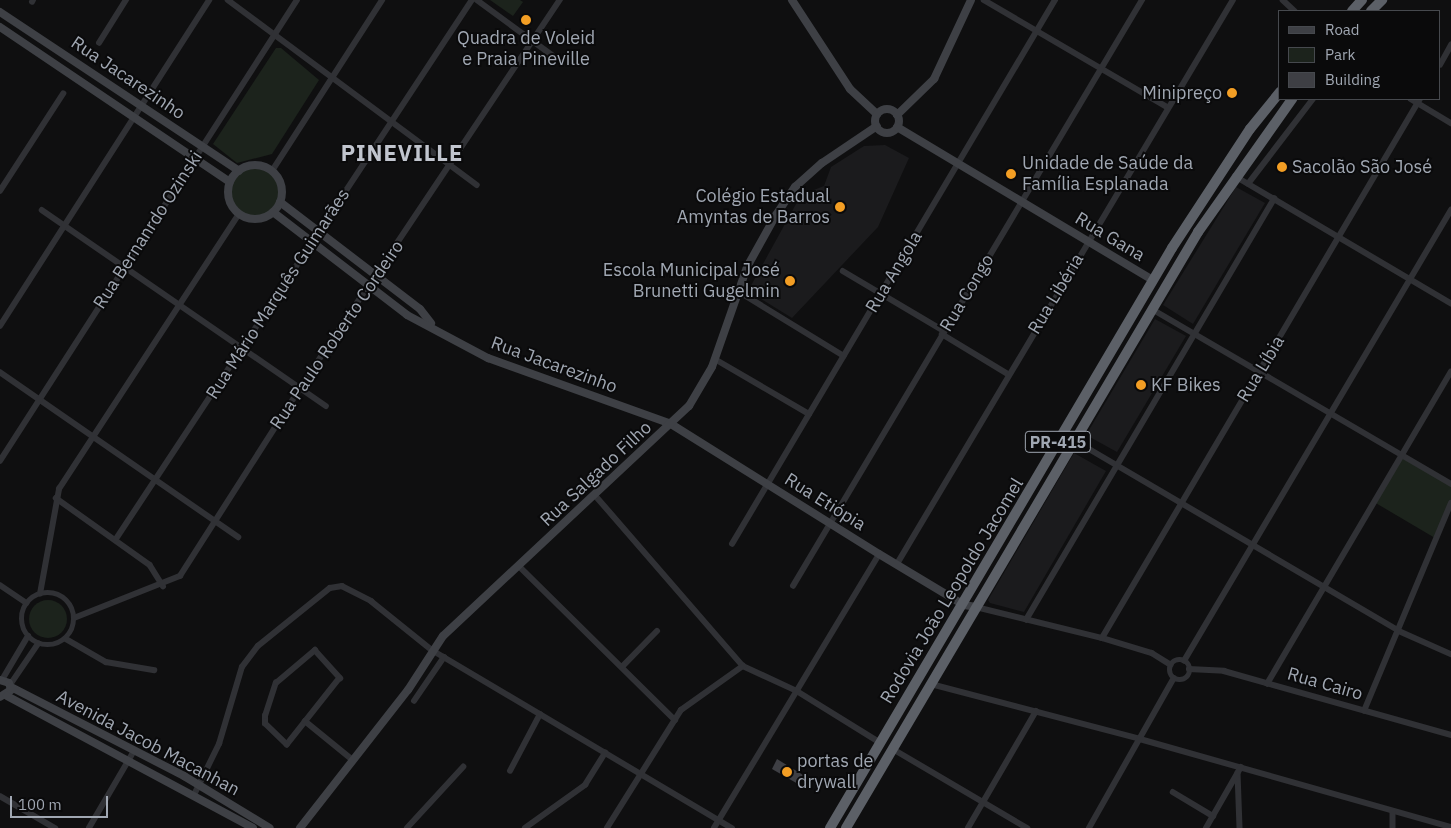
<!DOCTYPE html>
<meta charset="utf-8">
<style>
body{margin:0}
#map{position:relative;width:1451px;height:828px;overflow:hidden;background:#0f0f10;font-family:"IBM Plex Sans",sans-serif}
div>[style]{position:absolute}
.built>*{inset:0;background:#1b1b1d}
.green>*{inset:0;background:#1c231c}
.round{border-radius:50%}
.building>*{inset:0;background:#3e3f44}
.street>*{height:5.5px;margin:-2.75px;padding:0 2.75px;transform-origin:2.75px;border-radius:2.75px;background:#303135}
.street>.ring{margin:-2.75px;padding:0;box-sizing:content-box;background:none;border:5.5px solid #303135;border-radius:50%}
.secondary>*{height:8px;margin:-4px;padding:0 4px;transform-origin:4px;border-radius:4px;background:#3e4045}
.secondary>.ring{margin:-4px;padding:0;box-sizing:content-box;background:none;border:8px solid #3e4045;border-radius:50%}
.highway>*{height:10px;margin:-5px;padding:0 5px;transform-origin:5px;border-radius:5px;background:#5c6067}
.dots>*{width:14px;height:14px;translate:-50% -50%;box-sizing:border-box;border:2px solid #0a0a0b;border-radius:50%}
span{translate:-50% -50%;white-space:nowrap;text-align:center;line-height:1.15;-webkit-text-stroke:4px #0a0a0b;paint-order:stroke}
.shield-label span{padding:1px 4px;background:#0a0a0b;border:1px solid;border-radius:4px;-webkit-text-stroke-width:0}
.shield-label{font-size:16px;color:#a0a7b2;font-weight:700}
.poi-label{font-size:18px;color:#a0a7b2}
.right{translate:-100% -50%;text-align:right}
.left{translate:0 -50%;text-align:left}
.street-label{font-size:18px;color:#a0a7b2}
.district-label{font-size:22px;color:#c1c5ce;font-weight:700;letter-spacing:1px}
.legend{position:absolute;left:1278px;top:10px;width:162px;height:90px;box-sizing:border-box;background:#0a0a0b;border:1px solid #46494e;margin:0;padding:6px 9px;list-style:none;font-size:15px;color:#a0a7b2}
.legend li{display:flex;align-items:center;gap:10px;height:25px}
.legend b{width:25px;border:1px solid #46494e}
.scale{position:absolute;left:10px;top:796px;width:98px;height:22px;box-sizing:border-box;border:2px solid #a0a7b2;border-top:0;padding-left:6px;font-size:15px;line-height:18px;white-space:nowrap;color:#a0a7b2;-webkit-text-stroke:4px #0a0a0b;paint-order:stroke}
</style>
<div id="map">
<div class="built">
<i style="clip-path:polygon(885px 145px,909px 158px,878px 227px,792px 318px,748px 291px,801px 195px,824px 186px,831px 167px,864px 146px)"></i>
<i style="clip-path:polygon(1236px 187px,1265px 203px,1193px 324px,1163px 305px)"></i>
<i style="clip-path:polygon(1155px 319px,1186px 336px,1117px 452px,1086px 435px)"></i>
<i style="clip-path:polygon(1074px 453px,1106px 471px,1024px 612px,990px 603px,988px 600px)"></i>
</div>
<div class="green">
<i style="clip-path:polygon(490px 0,520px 0,523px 2px,513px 16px)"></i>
<i style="clip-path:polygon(276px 48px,281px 48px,319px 80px,272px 154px,237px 163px,213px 144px)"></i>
<i class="round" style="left:231px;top:168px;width:48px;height:48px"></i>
<i style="clip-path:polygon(1403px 453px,1451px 484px,1451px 503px,1435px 538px,1374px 502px)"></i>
<i class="round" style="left:29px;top:600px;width:38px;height:38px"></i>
</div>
<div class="building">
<i style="clip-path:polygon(777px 759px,803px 775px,798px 784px,772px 769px)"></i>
</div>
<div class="street">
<i style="left:228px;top:0;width:310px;rotate:36.6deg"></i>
<i style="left:477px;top:0;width:102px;rotate:36.2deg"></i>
<i style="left:984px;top:0;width:212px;rotate:30.3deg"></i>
<i style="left:1283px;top:0;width:16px;rotate:43deg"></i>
<i style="left:32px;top:2px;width:2px;rotate:-63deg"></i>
<i style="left:99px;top:43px;width:51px;rotate:-57.9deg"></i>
<i style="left:1440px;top:65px;width:23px;rotate:-61deg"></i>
<i style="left:1411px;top:99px;width:47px;rotate:31deg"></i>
<i style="left:272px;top:171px;width:203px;rotate:-57.2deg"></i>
<i style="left:1235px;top:176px;width:251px;rotate:30.5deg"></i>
<i style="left:1248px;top:184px;width:107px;rotate:-52.6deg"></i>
<i style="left:0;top:191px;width:116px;rotate:-57deg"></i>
<i style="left:42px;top:210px;width:345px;rotate:34.6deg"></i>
<i style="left:843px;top:271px;width:117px;rotate:30.7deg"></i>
<i style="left:738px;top:291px;width:124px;rotate:31.5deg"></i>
<i style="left:1152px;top:309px;width:346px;rotate:30.3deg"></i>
<i style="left:0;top:326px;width:387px;rotate:-57.3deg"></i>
<i style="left:942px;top:334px;width:77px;rotate:31.2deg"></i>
<i style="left:715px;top:359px;width:109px;rotate:30.3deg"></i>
<i style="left:0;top:372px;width:290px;rotate:34.7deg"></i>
<i style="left:1074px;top:440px;width:377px;rotate:30.4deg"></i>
<i style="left:1399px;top:631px;width:57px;rotate:23.9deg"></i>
<i style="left:0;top:461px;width:548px;rotate:-57.21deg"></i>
<i style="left:595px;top:495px;width:226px;rotate:49.1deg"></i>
<i style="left:743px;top:666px;width:60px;rotate:24.8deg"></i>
<i style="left:797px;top:691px;width:99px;rotate:31.8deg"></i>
<i style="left:56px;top:498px;width:115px;rotate:35.5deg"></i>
<i style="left:150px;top:565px;width:25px;rotate:58deg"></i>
<i style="left:116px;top:539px;width:646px;rotate:-56.56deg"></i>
<i style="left:732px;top:544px;width:633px;rotate:-59.3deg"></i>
<i style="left:897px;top:564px;width:656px;rotate:-59.22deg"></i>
<i style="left:520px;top:567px;width:218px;rotate:44.6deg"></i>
<i style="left:0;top:585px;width:32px;rotate:34deg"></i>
<i style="left:793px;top:586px;width:682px;rotate:-59.22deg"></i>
<i class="ring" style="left:22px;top:593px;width:46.5px;height:46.5px"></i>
<i style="left:40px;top:594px;width:107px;rotate:-79.7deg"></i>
<i style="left:59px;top:489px;width:329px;rotate:-56.8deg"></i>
<i style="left:976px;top:607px;width:130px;rotate:13.8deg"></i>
<i style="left:1102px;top:638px;width:52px;rotate:16.7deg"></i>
<i style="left:1152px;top:653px;width:22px;rotate:32deg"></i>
<i style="left:74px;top:618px;width:114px;rotate:-21.6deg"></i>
<i style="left:180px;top:576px;width:223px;rotate:-57.4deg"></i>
<i style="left:300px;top:388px;width:467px;rotate:-56.2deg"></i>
<i style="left:1026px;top:620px;width:489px;rotate:-59.5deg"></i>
<i style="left:1102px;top:638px;width:626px;rotate:-59.46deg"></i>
<i style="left:66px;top:639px;width:46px;rotate:29.9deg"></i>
<i style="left:106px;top:662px;width:49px;rotate:9.5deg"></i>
<i style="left:315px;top:650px;width:38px;rotate:48deg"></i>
<i style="left:340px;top:678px;width:85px;rotate:128.3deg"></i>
<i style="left:287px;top:745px;width:30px;rotate:-136deg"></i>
<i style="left:265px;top:724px;width:8px;rotate:-90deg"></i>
<i style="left:265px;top:716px;width:35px;rotate:-72deg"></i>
<i style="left:276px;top:683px;width:51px;rotate:-40.2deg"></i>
<i class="ring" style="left:1170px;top:660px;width:14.5px;height:14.5px"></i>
<i style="left:1184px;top:661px;width:524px;rotate:-59.37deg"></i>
<i style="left:622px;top:667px;width:50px;rotate:-45.8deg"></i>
<i style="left:1189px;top:669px;width:35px;rotate:3deg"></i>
<i style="left:1224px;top:671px;width:236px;rotate:15.7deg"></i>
<i style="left:2px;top:680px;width:51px;rotate:-59.4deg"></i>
<i style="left:931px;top:684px;width:216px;rotate:14.7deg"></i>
<i style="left:1140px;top:739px;width:323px;rotate:15.8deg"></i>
<i style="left:1267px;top:684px;width:362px;rotate:-59.5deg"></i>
<i style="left:10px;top:685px;width:50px;rotate:-55.7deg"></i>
<i style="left:414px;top:701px;width:53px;rotate:-55.7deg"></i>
<i style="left:1364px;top:711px;width:225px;rotate:-67.3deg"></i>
<i style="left:305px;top:721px;width:62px;rotate:39.1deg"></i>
<i style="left:893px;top:749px;width:156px;rotate:30.5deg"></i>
<i style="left:510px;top:771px;width:64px;rotate:-62.2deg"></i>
<i style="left:1238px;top:773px;width:55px;rotate:87.9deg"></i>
<i style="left:1173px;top:792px;width:47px;rotate:31deg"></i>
<i style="left:194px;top:795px;width:57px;rotate:-63.9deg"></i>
<i style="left:219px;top:744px;width:80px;rotate:-73.4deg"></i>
<i style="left:242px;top:667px;width:26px;rotate:-53deg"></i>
<i style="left:258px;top:646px;width:92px;rotate:-38.9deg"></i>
<i style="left:330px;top:588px;width:12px;rotate:-9deg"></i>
<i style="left:342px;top:586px;width:33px;rotate:27deg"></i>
<i style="left:371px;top:601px;width:78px;rotate:38.8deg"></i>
<i style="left:432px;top:650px;width:349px;rotate:30.7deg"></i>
<i style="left:0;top:796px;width:64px;rotate:30.2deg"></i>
<i style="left:1393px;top:811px;width:17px;rotate:90deg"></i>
<i style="left:89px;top:828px;width:89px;rotate:-59.7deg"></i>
<i style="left:407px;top:828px;width:83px;rotate:-47.4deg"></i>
<i style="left:525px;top:828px;width:74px;rotate:-35.6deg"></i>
<i style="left:585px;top:785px;width:38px;rotate:-58deg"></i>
<i style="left:607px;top:828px;width:139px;rotate:-57.9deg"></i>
<i style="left:681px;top:710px;width:76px;rotate:-35.4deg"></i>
<i style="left:714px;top:828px;width:320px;rotate:-58.9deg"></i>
<i style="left:968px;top:828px;width:135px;rotate:-59.8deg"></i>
<i style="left:1089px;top:828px;width:172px;rotate:-60.5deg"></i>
<i style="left:1206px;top:828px;width:70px;rotate:-60.2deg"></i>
</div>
<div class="secondary">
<i style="left:792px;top:0;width:106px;rotate:56.9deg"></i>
<i style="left:850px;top:89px;width:37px;rotate:43deg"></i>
<i style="left:0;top:12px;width:287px;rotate:33.6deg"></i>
<i style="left:0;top:27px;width:277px;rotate:34deg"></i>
<i class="ring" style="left:875px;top:109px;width:16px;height:16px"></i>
<i style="left:897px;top:115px;width:52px;rotate:-44.2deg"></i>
<i style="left:934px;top:79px;width:87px;rotate:-64.9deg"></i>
<i style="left:897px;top:127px;width:298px;rotate:30.9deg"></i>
<i class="ring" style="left:228px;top:165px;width:46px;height:46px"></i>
<i style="left:280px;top:202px;width:176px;rotate:37.4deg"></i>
<i style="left:420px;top:309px;width:18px;rotate:52deg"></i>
<i style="left:273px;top:212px;width:169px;rotate:37.5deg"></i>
<i style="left:407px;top:315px;width:92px;rotate:28deg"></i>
<i style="left:488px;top:358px;width:195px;rotate:19.8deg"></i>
<i style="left:671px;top:424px;width:245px;rotate:32deg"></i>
<i style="left:879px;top:554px;width:99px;rotate:31deg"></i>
<i style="left:964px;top:605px;width:12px;rotate:9deg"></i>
<i style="left:0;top:680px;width:9px;rotate:18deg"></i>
<i style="left:9px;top:683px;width:7px;rotate:74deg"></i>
<i style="left:11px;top:690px;width:13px;rotate:148deg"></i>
<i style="left:11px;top:687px;width:195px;rotate:27.2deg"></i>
<i style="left:184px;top:776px;width:100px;rotate:31.2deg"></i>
<i style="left:7px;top:696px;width:279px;rotate:28.2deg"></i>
<i style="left:300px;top:828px;width:175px;rotate:-52deg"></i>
<i style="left:408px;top:690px;width:64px;rotate:-57.1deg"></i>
<i style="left:443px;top:636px;width:337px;rotate:-43.1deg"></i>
<i style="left:689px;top:406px;width:45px;rotate:-59.5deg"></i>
<i style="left:712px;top:367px;width:106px;rotate:-70.7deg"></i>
<i style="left:747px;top:267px;width:60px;rotate:-60.9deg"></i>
<i style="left:776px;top:215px;width:34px;rotate:-56deg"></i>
<i style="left:795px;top:187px;width:36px;rotate:-42deg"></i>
<i style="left:822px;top:163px;width:66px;rotate:-33.9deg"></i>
</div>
<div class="highway">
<i style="left:1352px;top:11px;width:15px;rotate:-48deg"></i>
<i style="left:1371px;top:11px;width:16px;rotate:-45deg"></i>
<i style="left:830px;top:828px;width:673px;rotate:-59.47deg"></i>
<i style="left:1172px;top:248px;width:142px;rotate:-56.8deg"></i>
<i style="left:1250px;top:129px;width:48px;rotate:-51deg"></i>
<i style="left:846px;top:828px;width:692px;rotate:-59.43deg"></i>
<i style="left:1198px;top:232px;width:163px;rotate:-54.7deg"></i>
</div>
<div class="dots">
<i style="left:526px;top:20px;background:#f39e24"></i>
<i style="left:1232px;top:93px;background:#f39e24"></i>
<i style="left:1282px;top:167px;background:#f39e24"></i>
<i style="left:1011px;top:174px;background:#f39e24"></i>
<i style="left:840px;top:207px;background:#f39e24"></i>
<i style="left:790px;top:281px;background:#f39e24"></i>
<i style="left:1141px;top:385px;background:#f39e24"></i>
<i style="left:787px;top:772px;background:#f39e24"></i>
</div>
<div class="shield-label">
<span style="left:1058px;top:442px">PR-415</span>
</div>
<div class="poi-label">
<span style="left:526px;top:49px">Quadra de Voleid<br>e Praia Pineville</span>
<span class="right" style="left:1222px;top:93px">Minipreço</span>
<span class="left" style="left:1022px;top:174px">Unidade de Saúde da<br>Família Esplanada</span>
<span class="left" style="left:1292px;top:167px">Sacolão São José</span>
<span class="right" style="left:830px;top:207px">Colégio Estadual<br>Amyntas de Barros</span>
<span class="right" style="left:780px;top:281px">Escola Municipal José<br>Brunetti Gugelmin</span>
<span class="left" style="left:1151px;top:385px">KF Bikes</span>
<span class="left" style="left:797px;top:772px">portas de<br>drywall</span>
</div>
<div class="street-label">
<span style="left:128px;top:78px;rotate:34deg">Rua Jacarezinho</span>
<span style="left:148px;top:230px;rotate:-57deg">Rua Bernanrdo Ozinski</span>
<span style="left:1110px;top:237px;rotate:31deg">Rua Gana</span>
<span style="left:894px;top:272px;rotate:-59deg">Rua Angola</span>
<span style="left:967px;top:293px;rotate:-59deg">Rua Congo</span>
<span style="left:278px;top:294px;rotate:-57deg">Rua Mário Marquês Guimarães</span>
<span style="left:1056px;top:294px;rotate:-59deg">Rua Libéria</span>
<span style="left:337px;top:335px;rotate:-56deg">Rua Paulo Roberto Cordeiro</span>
<span style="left:554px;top:365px;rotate:20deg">Rua Jacarezinho</span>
<span style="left:1261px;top:369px;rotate:-59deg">Rua Líbia</span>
<span style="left:596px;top:474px;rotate:-43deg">Rua Salgado Filho</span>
<span style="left:825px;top:502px;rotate:32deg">Rua Etiópia</span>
<span style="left:952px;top:591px;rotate:-59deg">Rodovia João Leopoldo Jacomel</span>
<span style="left:1325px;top:684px;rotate:16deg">Rua Cairo</span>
<span style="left:148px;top:743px;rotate:28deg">Avenida Jacob Macanhan</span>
</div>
<div class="district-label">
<span style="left:402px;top:153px">PINEVILLE</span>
</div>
<ul class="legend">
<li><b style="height:6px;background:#3e4045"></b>Road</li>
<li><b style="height:14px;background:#1c231c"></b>Park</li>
<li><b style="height:14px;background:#3e3f44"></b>Building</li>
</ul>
<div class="scale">100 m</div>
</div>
